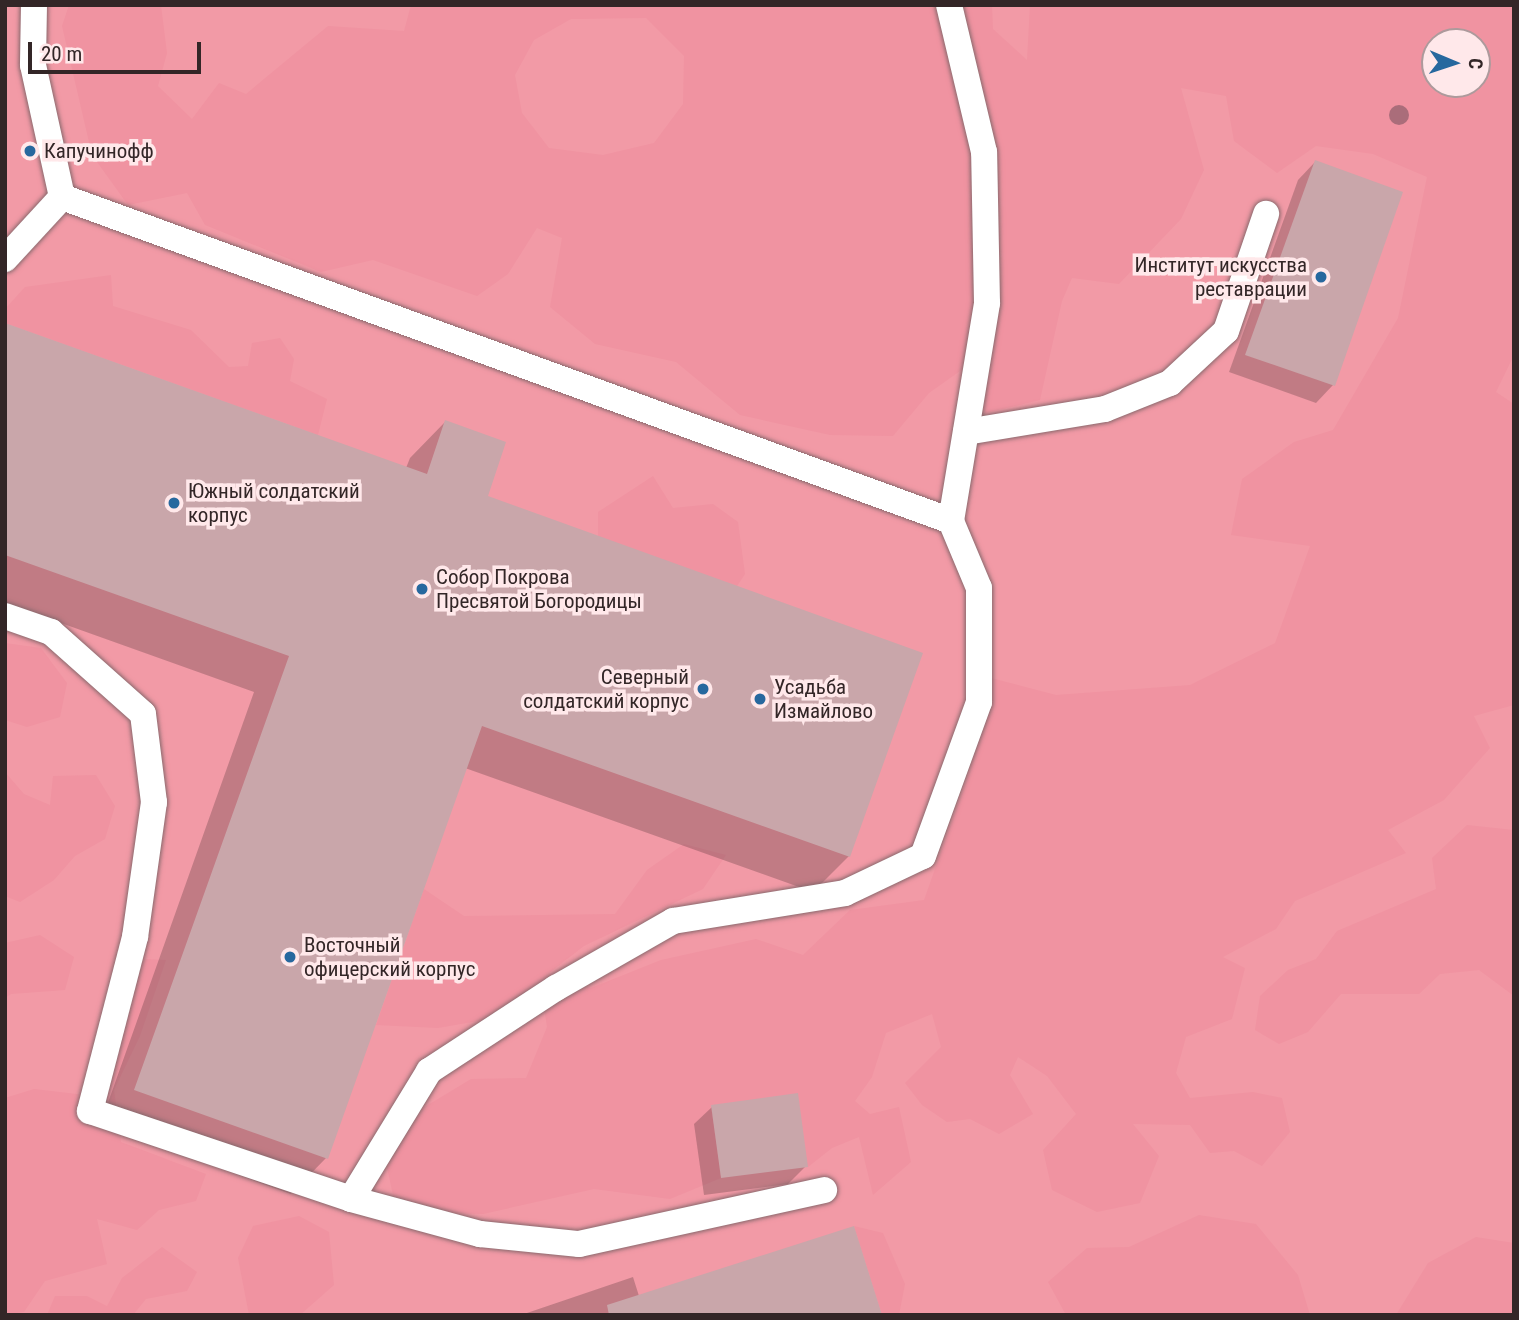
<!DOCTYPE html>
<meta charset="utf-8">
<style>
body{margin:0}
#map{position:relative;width:1519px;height:1320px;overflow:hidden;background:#fbd7db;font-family:"Roboto Condensed",sans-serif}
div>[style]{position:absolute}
.green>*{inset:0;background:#f29aa6}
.forest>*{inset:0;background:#f093a1}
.shadow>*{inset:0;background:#0003}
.building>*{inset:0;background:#c9a6aa}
.roads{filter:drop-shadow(0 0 2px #89696d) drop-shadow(0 0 2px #89696d)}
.lane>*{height:26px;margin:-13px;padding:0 13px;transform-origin:13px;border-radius:13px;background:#fff}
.trees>*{width:20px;height:20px;margin:-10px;border-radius:50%;background:#aa6d7a}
.dots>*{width:19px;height:19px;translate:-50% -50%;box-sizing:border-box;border:4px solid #ffe8ea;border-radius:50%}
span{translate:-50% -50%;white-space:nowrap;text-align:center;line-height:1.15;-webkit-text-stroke:7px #ffe8ea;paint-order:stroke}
.poi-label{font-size:21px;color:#332627}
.left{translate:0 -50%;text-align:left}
.right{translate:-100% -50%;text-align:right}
.frame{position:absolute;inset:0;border:7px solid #332627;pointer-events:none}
.north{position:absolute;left:1421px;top:28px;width:70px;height:70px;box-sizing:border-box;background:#ffe8ea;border:2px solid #ad9a9c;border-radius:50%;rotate:92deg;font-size:19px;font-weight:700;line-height:28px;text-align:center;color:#332627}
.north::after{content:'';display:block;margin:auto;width:24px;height:32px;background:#27689e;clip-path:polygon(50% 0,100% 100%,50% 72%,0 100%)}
.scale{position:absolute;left:28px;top:42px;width:173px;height:32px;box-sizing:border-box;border:4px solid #332627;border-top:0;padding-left:9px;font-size:21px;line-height:24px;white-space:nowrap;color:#332627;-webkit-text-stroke:5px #ffe8ea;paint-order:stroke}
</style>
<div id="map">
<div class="green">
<i style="clip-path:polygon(evenodd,5px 5px,1514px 5px,1514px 1315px,5px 1315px,5px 5px,1435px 42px,1477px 42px,1477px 84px,1435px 84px,1435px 42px)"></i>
</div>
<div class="forest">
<i style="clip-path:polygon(evenodd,69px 5px,161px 5px,167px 53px,158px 86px,192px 119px,219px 83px,246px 94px,328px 26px,404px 31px,411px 5px,992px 5px,993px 29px,1027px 60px,1030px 5px,1514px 5px,1514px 355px,1496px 392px,1514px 404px,1514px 705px,1474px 716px,1490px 748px,1444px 800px,1388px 830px,1406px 853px,1295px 901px,1276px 929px,1223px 957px,1245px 968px,1232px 1019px,1186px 1037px,1176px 1073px,1190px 1098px,1253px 1092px,1282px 1098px,1290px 1132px,1262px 1166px,1234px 1151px,1210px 1153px,1190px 1125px,1133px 1124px,1159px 1156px,1140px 1203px,1097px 1212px,1052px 1190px,1043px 1150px,1076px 1114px,1047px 1076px,1018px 1057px,1010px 1075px,1033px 1114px,999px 1134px,970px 1119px,947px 1122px,922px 1105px,905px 1083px,941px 1047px,932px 1014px,886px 1033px,872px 1077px,855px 1101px,870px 1114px,899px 1107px,911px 1162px,873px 1195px,859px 1137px,832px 1148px,808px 1167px,711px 1105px,721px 1178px,670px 1199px,594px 1189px,483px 1214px,433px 1213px,393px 1195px,386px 1163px,423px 1108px,471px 1079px,526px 1078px,547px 1027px,542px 995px,484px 1020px,438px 1028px,376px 1025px,424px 889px,464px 916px,615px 914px,647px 870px,684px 844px,726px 855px,703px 889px,584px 946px,549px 973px,591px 988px,661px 960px,756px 939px,803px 955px,850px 910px,924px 900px,971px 768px,976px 674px,1056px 695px,1190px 685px,1275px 643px,1310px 546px,1231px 535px,1242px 479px,1294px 442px,1333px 430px,1398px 318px,1427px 177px,1373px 154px,1316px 146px,1277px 173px,1234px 141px,1226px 96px,1181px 88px,1204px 170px,1181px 219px,1119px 284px,1072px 278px,1062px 301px,1040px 400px,985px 413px,970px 364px,929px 393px,893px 436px,830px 435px,740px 415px,676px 362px,595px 344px,550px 307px,562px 238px,537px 228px,508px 274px,477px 296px,373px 260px,321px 272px,205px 225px,187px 193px,128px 205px,92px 155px,62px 26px,69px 5px,646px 18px,684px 56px,683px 104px,654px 143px,603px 155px,549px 148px,522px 113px,515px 75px,534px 40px,571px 19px,646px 18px,69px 5px,1435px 42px,1477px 42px,1477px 84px,1435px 84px,1435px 42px)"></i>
<i style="clip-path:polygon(111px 275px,113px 306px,191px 330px,229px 367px,248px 366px,252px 343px,280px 338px,294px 359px,290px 381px,327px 399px,318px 435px,5px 323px,5px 309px,25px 287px)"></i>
<i style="clip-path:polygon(653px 476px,673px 508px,713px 504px,738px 522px,745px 574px,737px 586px,598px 537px,598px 512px)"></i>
<i style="clip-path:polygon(5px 643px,41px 648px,67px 683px,60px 717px,27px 727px,5px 720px)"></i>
<i style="clip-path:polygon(5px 772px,24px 794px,50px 805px,53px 776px,96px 775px,115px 806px,105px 839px,75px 856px,54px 880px,20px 902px,5px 896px)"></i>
<i style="clip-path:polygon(1467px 825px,1514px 830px,1514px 996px,1479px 970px,1440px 974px,1419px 994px,1341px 994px,1308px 1032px,1279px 1044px,1255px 1030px,1260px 996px,1288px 970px,1316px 959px,1337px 931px,1436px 889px,1432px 858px)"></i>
<i style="clip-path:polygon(40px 935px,74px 957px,65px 990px,11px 994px,5px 998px,5px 943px)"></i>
<i style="clip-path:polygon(144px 959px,166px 960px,140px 1036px,114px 1090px,121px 1142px,206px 1174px,196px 1201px,159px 1210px,137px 1230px,97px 1219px,107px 1264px,45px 1281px,24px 1312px,5px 1315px,5px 1098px,34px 1089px,85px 1095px,103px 1012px)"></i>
<i style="clip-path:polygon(1199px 1215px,1256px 1224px,1298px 1275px,1310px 1315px,1066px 1315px,1048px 1282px,1087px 1248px,1129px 1247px)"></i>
<i style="clip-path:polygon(299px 1216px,329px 1232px,334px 1285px,300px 1315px,249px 1315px,238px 1258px,253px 1226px)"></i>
<i style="clip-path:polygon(854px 1226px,883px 1233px,905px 1284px,899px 1315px,882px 1315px)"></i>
<i style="clip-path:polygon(1476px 1237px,1514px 1243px,1514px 1315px,1396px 1315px,1428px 1263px)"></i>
<i style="clip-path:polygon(162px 1247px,197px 1272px,187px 1291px,146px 1299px,133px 1315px,47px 1315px,55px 1296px,87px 1296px,107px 1306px,122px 1278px)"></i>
</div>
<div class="shadow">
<i style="clip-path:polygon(1315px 162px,1333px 385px,1316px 403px,1229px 372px,1298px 180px)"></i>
<i style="clip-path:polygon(5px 325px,406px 468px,410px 458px,445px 422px,485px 497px,849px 856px,813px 892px,465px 768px,326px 1158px,291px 1194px,100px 1125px,254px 692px,5px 603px)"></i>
<i style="clip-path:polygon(712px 1107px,806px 1166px,788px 1184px,704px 1195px,694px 1124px)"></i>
<i style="clip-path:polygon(633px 1277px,639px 1296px,880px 1315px,521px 1315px)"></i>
</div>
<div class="building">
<i style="clip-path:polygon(1315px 160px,1403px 192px,1335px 386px,1245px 355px)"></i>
<i style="clip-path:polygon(5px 323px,427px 474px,445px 420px,506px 442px,488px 496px,923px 653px,850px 857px,482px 726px,328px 1159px,134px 1090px,289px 656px,5px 555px)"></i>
<i style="clip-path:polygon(798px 1093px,808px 1167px,721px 1178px,711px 1105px)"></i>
<i style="clip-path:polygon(854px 1226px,882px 1315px,609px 1315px,607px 1305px)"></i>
</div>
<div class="roads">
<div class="lane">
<i style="left:34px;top:5px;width:60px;rotate:91deg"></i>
<i style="left:33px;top:65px;width:135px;rotate:77.6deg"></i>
<i style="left:62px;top:197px;width:946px;rotate:20.02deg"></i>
<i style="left:5px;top:259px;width:84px;rotate:-47.4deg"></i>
<i style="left:966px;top:432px;width:141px;rotate:-9.4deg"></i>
<i style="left:1105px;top:409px;width:70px;rotate:-21.8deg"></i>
<i style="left:1170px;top:383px;width:76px;rotate:-42.9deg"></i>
<i style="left:1226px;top:331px;width:124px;rotate:-71.1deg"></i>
<i style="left:5px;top:616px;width:49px;rotate:19.2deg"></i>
<i style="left:51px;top:632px;width:123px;rotate:41.7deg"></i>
<i style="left:143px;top:714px;width:89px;rotate:82.9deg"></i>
<i style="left:154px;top:802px;width:136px;rotate:98deg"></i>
<i style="left:135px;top:937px;width:180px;rotate:104.5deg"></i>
<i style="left:90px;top:1111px;width:275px;rotate:18.6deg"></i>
<i style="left:351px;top:1199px;width:150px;rotate:-58.6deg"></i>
<i style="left:429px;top:1071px;width:152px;rotate:-33.2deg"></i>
<i style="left:556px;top:988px;width:135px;rotate:-29.8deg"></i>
<i style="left:673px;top:921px;width:174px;rotate:-9.2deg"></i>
<i style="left:845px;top:893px;width:86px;rotate:-25.4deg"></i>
<i style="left:923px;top:856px;width:164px;rotate:-70deg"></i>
<i style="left:979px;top:702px;width:114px;rotate:-90deg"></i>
<i style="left:979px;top:588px;width:73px;rotate:-112.7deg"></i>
<i style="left:951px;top:521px;width:221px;rotate:-80.6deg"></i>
<i style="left:987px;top:303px;width:151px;rotate:-91.1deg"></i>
<i style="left:984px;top:152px;width:151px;rotate:-103.4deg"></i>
<i style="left:351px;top:1199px;width:134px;rotate:15.2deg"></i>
<i style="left:480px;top:1234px;width:100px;rotate:5.8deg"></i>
<i style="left:579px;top:1244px;width:251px;rotate:-12.4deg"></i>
</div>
</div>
<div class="trees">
<i style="left:1399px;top:115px"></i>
</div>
<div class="dots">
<i style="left:30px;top:151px;background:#27689e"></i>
<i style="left:1321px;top:277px;background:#27689e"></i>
<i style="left:174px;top:503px;background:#27689e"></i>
<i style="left:422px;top:589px;background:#27689e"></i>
<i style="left:703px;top:689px;background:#27689e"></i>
<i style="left:760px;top:699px;background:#27689e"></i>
<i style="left:290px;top:957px;background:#27689e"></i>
</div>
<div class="poi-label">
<span class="left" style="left:44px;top:151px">Капучинофф</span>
<span class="right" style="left:1307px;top:277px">Институт искусства<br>реставрации</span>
<span class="left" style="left:188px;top:503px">Южный солдатский<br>корпус</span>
<span class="left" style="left:436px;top:589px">Собор Покрова<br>Пресвятой Богородицы</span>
<span class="right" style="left:689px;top:689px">Северный<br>солдатский корпус</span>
<span class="left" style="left:774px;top:699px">Усадьба<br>Измайлово</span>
<span class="left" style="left:304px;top:957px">Восточный<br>офицерский корпус</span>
</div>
<div class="frame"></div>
<div class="north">С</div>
<div class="scale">20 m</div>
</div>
